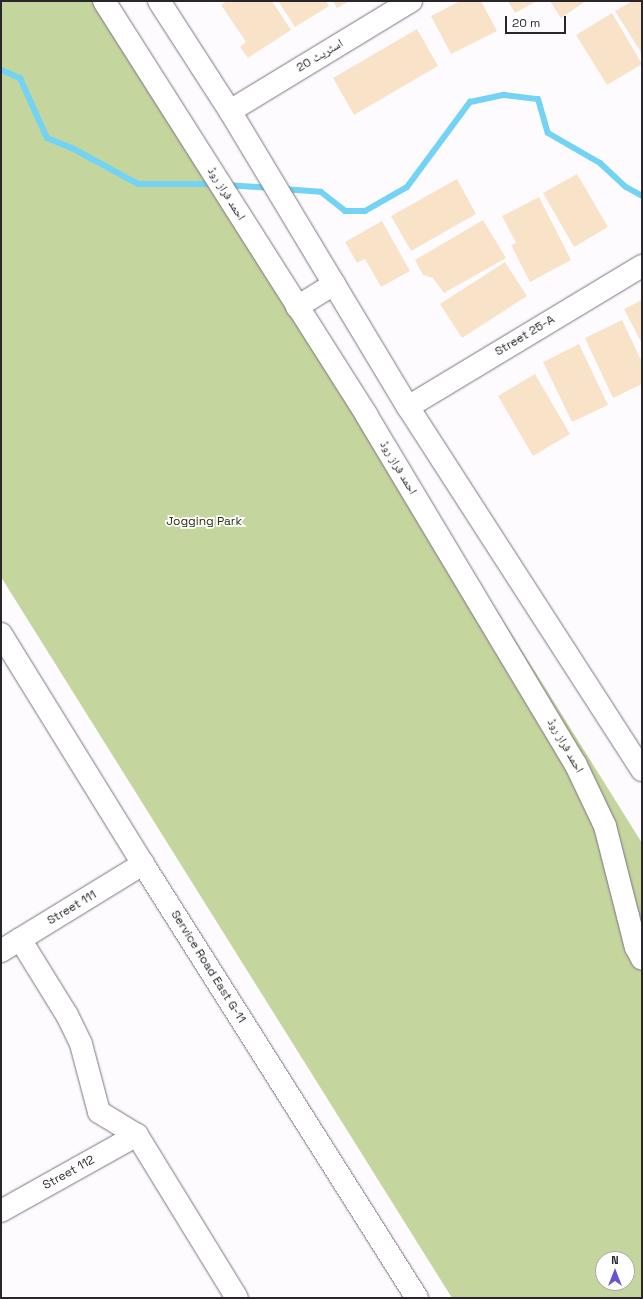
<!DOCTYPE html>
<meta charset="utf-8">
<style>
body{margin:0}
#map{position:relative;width:643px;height:1299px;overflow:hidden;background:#fdfbfe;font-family:"Space Grotesk","Noto Naskh Arabic",sans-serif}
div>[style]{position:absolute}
.green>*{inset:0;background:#c5d59e}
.stream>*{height:6px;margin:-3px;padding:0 3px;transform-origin:3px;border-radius:3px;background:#72d3f4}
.building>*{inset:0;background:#f8e3c9}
.roads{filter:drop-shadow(0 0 1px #7c7380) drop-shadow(0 0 1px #7c7380)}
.street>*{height:22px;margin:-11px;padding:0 11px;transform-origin:11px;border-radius:11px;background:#fff}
.secondary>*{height:22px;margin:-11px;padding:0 11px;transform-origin:11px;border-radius:11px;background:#fff}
.primary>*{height:22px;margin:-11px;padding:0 11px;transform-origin:11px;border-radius:11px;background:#fff}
span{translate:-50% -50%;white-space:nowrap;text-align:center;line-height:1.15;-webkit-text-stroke:3.5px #fff;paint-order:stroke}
.street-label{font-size:12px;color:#29262b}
.park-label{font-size:12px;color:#262e0d}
.frame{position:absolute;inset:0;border:2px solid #29262b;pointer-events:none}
.north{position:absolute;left:595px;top:1251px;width:40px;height:40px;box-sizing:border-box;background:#fff;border:1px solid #a9a8aa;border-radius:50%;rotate:0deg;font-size:11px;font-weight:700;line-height:16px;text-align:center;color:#29262b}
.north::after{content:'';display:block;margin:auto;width:14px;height:18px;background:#6855ce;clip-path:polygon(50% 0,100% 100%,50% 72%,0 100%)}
.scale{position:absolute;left:505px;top:16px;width:61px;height:18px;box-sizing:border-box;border:2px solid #29262b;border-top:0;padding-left:5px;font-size:12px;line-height:14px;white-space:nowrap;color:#29262b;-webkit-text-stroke:3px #fff;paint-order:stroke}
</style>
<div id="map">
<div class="green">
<i style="clip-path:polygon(evenodd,1px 1px,116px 1px,642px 843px,642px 1298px,452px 1298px,1px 577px,1px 1px,603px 1259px,627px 1259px,627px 1283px,603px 1283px,603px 1259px)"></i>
</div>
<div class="stream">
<i style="left:1px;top:70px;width:21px;rotate:23deg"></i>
<i style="left:20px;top:78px;width:66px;rotate:65.8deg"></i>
<i style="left:47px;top:138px;width:27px;rotate:22deg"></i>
<i style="left:72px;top:148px;width:75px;rotate:28.6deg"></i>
<i style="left:138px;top:184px;width:77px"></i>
<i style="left:226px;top:185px;width:45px;rotate:3.8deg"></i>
<i style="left:282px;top:189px;width:39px;rotate:4deg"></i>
<i style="left:321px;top:192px;width:31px;rotate:38deg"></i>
<i style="left:345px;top:211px;width:20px"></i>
<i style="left:365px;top:211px;width:48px;rotate:-29.7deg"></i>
<i style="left:407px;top:187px;width:106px;rotate:-53.5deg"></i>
<i style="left:470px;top:102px;width:35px;rotate:-12deg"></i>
<i style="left:504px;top:95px;width:34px;rotate:7deg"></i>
<i style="left:538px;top:99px;width:35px;rotate:74deg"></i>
<i style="left:548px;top:133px;width:60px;rotate:30deg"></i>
<i style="left:600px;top:163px;width:35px;rotate:43deg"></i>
<i style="left:626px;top:187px;width:18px;rotate:29deg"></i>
</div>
<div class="building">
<i style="clip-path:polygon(227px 1px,272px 1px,291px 30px,248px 58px,240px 47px,246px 42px,221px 5px)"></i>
<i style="clip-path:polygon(278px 1px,326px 1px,329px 6px,295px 27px)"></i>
<i style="clip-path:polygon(333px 1px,350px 1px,337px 8px)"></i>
<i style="clip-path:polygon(460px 1px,481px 1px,497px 31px,451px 54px,431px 16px)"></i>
<i style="clip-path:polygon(508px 1px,537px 1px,515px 13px)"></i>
<i style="clip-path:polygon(550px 1px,586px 1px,561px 18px)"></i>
<i style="clip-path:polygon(632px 1px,642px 1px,642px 54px,615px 11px)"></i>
<i style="clip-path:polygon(612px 13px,642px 64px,607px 85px,576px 35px)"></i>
<i style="clip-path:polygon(417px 29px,438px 66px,354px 115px,333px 78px)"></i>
<i style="clip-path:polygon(577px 174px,608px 227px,574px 247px,543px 193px)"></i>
<i style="clip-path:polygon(457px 179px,476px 214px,411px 251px,391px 216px)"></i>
<i style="clip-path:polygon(539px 197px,571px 260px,530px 282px,511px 245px,516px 243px,502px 216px)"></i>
<i style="clip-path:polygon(483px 220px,506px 258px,444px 293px,433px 278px,423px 275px,415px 260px)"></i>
<i style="clip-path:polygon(382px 221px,410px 271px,381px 287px,365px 259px,357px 263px,345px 242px)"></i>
<i style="clip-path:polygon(505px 262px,527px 296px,462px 338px,440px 304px)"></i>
<i style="clip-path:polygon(642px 300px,642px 344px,624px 309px)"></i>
<i style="clip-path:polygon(622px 320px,642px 362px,642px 384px,613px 398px,585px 338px)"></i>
<i style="clip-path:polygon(579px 344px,608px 405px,572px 422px,543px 362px)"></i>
<i style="clip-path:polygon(535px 374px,570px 434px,533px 456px,498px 396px)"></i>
</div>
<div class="roads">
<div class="street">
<i style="left:230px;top:111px;width:212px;rotate:-31.3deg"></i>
<i style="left:408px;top:407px;width:273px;rotate:-31.1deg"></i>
<i style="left:20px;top:939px;width:89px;rotate:58.3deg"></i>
<i style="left:67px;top:1015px;width:32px;rotate:64deg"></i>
<i style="left:81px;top:1044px;width:70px;rotate:75.2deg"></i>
<i style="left:99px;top:1112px;width:44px;rotate:31.2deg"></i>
<i style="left:137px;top:1135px;width:191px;rotate:58.5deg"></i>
<i style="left:1px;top:951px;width:167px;rotate:-31.5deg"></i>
<i style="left:1px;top:1211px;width:156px;rotate:-29.2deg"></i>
</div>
<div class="secondary">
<i style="left:1px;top:634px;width:270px;rotate:58.3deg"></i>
<i style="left:143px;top:864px;width:513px;rotate:57.73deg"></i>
</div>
<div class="primary">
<i style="left:104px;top:1px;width:491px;rotate:57.6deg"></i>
<i style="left:367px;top:416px;width:405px;rotate:59.1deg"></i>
<i style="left:575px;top:763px;width:70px;rotate:64.5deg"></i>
<i style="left:605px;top:826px;width:93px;rotate:75.7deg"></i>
<i style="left:628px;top:916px;width:32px;rotate:76deg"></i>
<i style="left:636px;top:947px;width:13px;rotate:63deg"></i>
<i style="left:159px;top:1px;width:131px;rotate:57.2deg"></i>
<i style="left:230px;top:111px;width:345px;rotate:59deg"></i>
<i style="left:408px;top:407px;width:432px;rotate:57.2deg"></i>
<i style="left:297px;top:307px;width:44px;rotate:-31.9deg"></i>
</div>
</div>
<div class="street-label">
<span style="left:320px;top:56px;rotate:-31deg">اسٹریٹ 20</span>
<span style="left:226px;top:194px;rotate:58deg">احمد فراز روڈ</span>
<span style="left:525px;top:336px;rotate:-31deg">Street 25-A</span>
<span style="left:398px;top:468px;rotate:59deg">احمد فراز روڈ</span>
<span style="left:565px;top:746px;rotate:60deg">احمد فراز روڈ</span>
<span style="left:72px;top:908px;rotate:-31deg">Street 111</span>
<span style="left:208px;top:967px;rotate:58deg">Service Road East G-11</span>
<span style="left:69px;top:1173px;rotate:-29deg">Street 112</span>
</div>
<div class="park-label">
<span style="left:204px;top:522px">Jogging Park</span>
</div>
<div class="frame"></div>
<div class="north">N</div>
<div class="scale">20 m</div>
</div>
